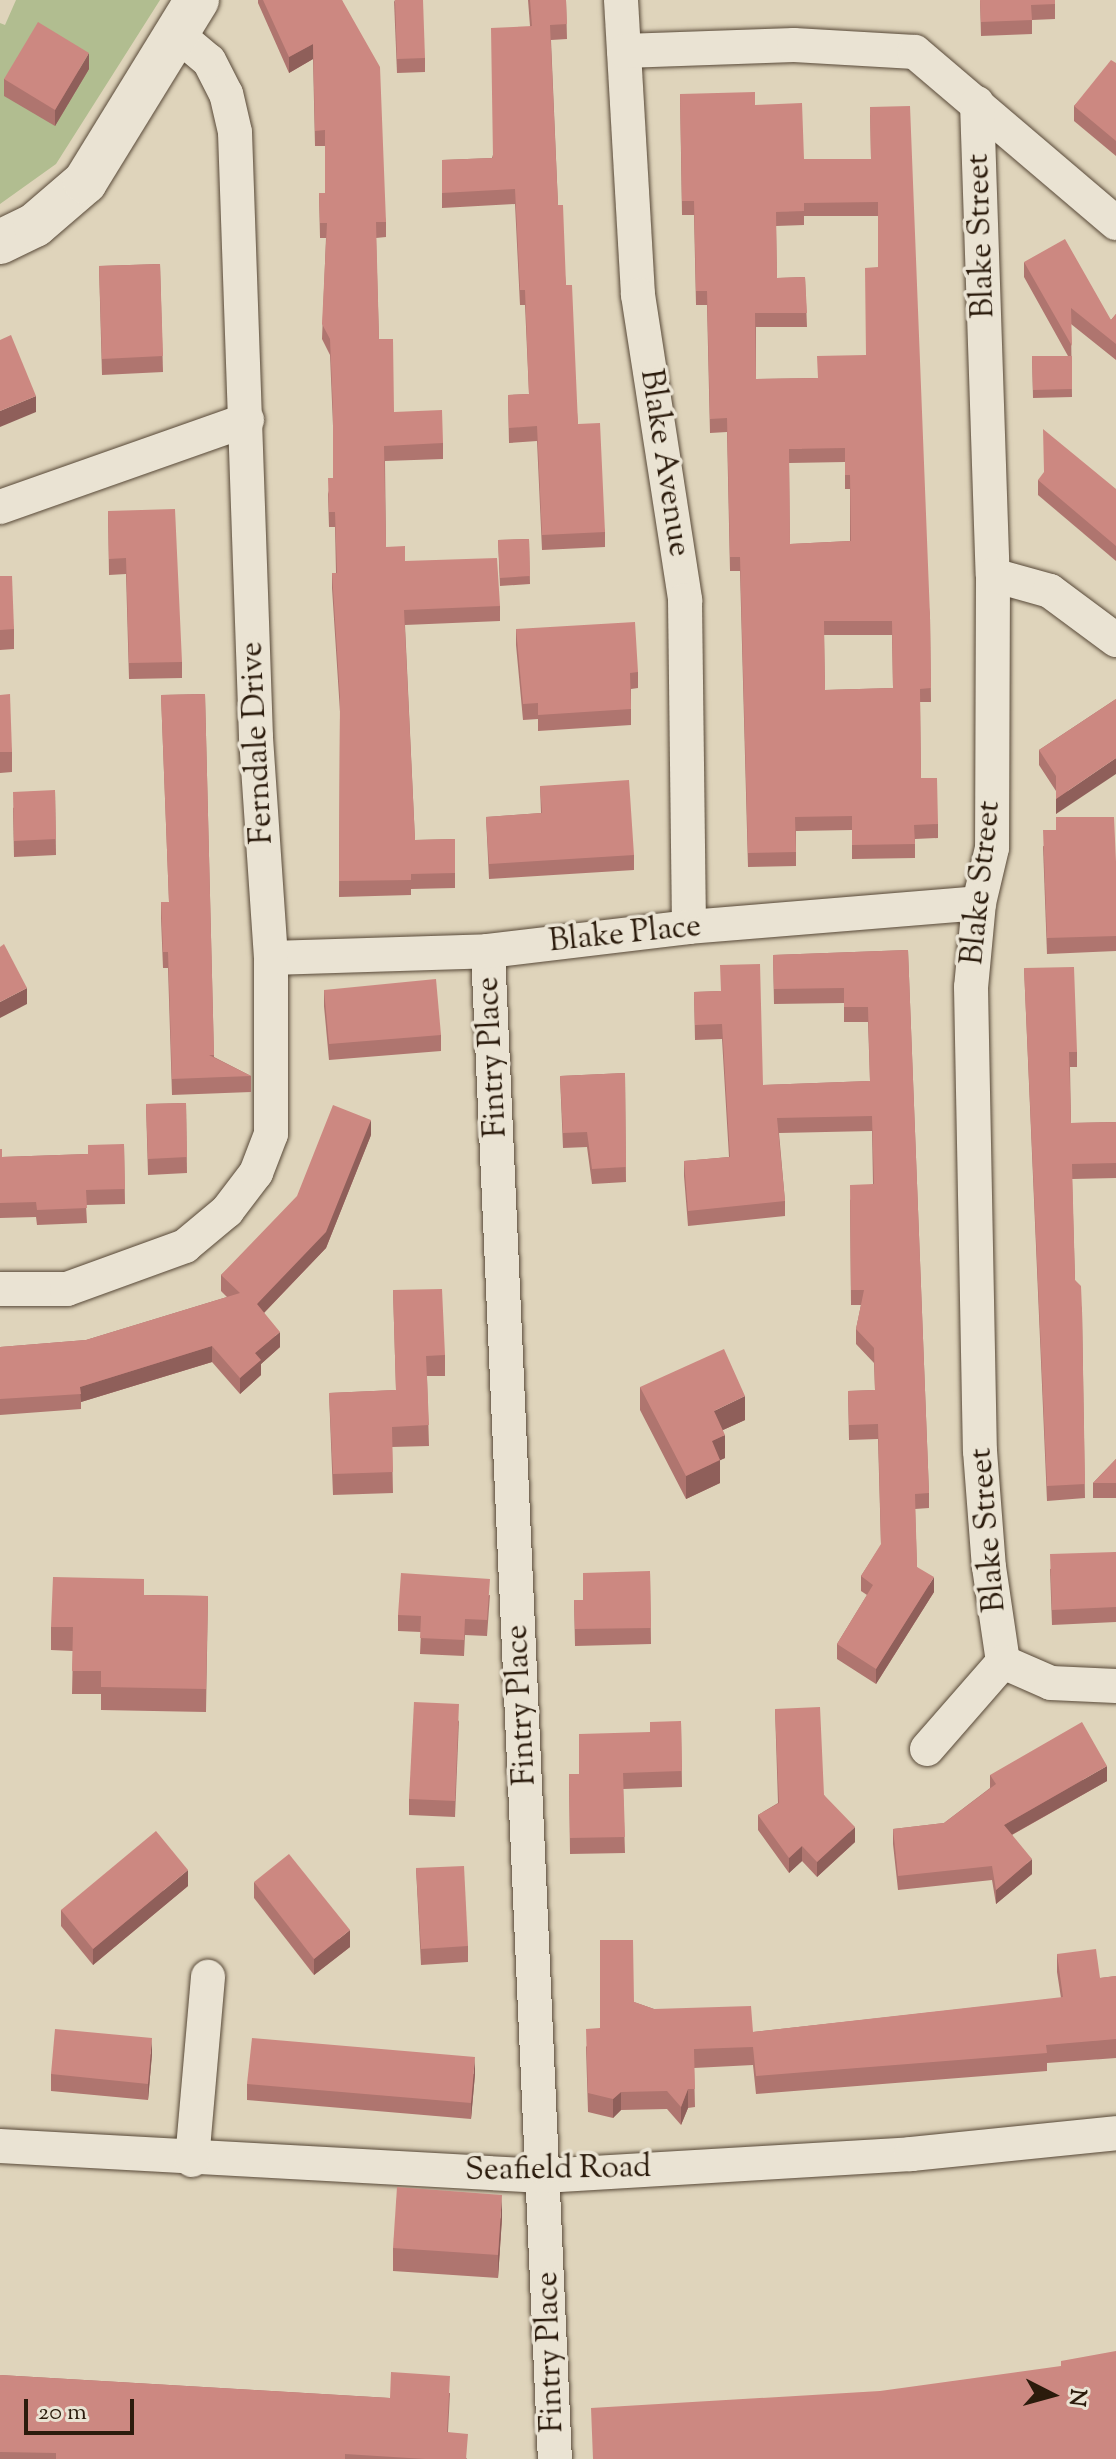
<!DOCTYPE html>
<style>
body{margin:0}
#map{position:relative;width:1116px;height:2459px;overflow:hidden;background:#dfd4bb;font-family:"Sorts Mill Goudy",serif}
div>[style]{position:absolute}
.green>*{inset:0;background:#b1bd90}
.roads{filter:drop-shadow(0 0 2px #584938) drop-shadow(0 0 2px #584938)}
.street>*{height:34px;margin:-17px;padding:0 17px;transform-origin:17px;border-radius:17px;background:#eae3d3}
.secondary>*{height:44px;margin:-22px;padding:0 22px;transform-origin:22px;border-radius:22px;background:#eae3d3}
.wall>*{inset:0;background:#af756f}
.shaded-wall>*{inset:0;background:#8f5f5a}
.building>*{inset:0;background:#cc8881}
span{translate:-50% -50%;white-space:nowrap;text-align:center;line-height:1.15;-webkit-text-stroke:7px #eae3d3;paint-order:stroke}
.street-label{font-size:32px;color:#2b1b0c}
.north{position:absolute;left:1012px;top:2355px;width:80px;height:80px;-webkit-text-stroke:6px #eae3d3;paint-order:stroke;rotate:96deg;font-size:22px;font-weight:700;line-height:32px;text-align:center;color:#2b1b0c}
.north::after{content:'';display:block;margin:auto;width:28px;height:36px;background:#2b1b0c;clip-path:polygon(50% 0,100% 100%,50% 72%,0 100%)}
.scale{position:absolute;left:24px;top:2399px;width:110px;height:36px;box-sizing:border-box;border:4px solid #2b1b0c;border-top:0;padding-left:10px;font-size:24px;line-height:28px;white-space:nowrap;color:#2b1b0c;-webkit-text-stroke:6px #eae3d3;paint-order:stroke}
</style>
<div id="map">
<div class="green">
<i style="clip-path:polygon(16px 0,160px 0,56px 164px,0 204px,0 23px,5px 25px)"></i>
</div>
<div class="roads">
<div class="street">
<i style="left:621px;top:0;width:295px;rotate:86.7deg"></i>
<i style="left:638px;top:295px;width:309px;rotate:81.2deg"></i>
<i style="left:685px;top:600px;width:327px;rotate:89.3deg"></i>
<i style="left:624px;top:51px;width:170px;rotate:-2deg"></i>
<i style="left:794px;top:45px;width:121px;rotate:3.3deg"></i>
<i style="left:915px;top:52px;width:264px;rotate:40.4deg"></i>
<i style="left:977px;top:103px;width:472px;rotate:88.1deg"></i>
<i style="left:993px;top:575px;width:273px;rotate:90.2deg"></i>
<i style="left:992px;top:848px;width:57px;rotate:103.3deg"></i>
<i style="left:979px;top:903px;width:84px;rotate:95.4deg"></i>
<i style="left:971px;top:987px;width:464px;rotate:88.9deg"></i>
<i style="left:980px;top:1451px;width:116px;rotate:85.6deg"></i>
<i style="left:989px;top:1567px;width:96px;rotate:81.6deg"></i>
<i style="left:1003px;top:1662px;width:52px;rotate:23.6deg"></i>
<i style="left:1051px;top:1683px;width:65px;rotate:2.6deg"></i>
<i style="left:0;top:507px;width:262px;rotate:-19.4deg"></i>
<i style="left:993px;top:575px;width:59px;rotate:15.7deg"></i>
<i style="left:1050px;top:591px;width:82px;rotate:36.6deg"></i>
<i style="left:488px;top:951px;width:1509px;rotate:87.46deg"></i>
<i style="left:271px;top:958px;width:217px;rotate:-1.8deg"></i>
<i style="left:488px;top:951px;width:202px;rotate:-6.8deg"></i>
<i style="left:689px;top:927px;width:291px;rotate:-4.7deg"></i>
<i style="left:0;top:1289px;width:67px"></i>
<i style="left:67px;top:1289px;width:126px;rotate:-20deg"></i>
<i style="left:185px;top:1246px;width:55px;rotate:-39.8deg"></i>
<i style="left:227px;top:1211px;width:48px;rotate:-52.7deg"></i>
<i style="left:256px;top:1173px;width:42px;rotate:-69deg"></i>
<i style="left:271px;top:1134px;width:176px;rotate:-90deg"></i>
<i style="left:271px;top:958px;width:222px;rotate:-93.9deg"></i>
<i style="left:256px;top:737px;width:605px;rotate:-91.99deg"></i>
<i style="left:235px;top:132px;width:39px;rotate:-103deg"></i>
<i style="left:226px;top:94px;width:37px;rotate:-117deg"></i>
<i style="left:209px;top:61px;width:40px;rotate:-140deg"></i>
<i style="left:927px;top:1749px;width:116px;rotate:-48.9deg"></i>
<i style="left:0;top:2146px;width:544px;rotate:3.16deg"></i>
<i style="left:543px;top:2176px;width:369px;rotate:-3.4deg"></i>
<i style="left:911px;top:2154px;width:206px;rotate:-5.8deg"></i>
<i style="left:192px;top:2160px;width:184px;rotate:-85deg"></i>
</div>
<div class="secondary">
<i style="left:0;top:242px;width:39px;rotate:-26deg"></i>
<i style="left:35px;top:225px;width:66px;rotate:-40.7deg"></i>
<i style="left:85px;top:182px;width:214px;rotate:-58.4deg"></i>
</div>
</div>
<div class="wall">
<i style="clip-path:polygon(258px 0,342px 0,386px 222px,386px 237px,376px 238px,379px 339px,394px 412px,443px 443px,443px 459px,385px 461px,386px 547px,405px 561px,500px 606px,500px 621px,405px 625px,415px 840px,455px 839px,455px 888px,411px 889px,411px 895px,339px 897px,340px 712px,332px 588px,332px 573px,336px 573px,335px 527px,329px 527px,328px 494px,333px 478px,333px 426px,330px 355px,322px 339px,326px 238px,320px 238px,319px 193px,325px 193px,325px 146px,315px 146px,313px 59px,289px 73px,258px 3px)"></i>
<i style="clip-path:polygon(394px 0,425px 58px,425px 72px,397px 73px)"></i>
<i style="clip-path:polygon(528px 0,566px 0,567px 39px,551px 40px,558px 205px,566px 285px,578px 424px,605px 532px,605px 547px,542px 550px,537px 441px,509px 443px,508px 395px,529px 394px,525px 305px,520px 305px,515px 204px,442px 208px,442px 160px,492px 158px,530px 26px)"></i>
<i style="clip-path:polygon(980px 0,1055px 0,1055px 19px,1032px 20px,1032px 34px,981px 36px)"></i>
<i style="clip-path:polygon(1116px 63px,1116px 156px,1074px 121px,1074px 106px)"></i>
<i style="clip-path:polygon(89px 69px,55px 126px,4px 96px,4px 79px)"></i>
<i style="clip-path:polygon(evenodd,680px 94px,755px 105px,804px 159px,871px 159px,870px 107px,930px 616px,931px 702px,920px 702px,921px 778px,938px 824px,938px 838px,915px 839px,915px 858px,852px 859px,852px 830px,796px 831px,796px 866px,748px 867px,740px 571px,730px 571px,727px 432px,710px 433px,707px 305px,696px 305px,694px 215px,682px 215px,680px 94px,804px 216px,878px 216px,878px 267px,866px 355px,818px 378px,756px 379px,756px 327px,807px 327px,805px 277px,777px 278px,776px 226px,804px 225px,804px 216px,680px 94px,845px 462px,845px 489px,850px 489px,850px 541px,790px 544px,789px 463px,845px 462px,680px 94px,824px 635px,892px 635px,893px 688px,825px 690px,824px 635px)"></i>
<i style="clip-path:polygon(1024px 262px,1111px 320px,1116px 314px,1116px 360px,1071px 324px,1072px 397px,1033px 398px,1032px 356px,1068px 356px,1024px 277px)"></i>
<i style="clip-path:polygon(160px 264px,163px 372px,102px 375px,99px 266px)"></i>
<i style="clip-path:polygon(1038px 480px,1116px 489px,1116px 561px,1038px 495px)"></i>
<i style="clip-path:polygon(108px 511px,182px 662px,182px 678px,129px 679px,126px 574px,109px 575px)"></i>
<i style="clip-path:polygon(529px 539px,530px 584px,500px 586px,498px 540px)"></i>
<i style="clip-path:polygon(0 576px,14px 629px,14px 649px,0 650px)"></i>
<i style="clip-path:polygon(516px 629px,638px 672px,638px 688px,631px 689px,631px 725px,538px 731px,538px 719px,523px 720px,516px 645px)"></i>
<i style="clip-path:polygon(205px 694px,214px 1057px,251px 1076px,251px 1092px,172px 1095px,168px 968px,163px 968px,161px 918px,161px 902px,169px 902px,161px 695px)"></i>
<i style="clip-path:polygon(0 695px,12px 752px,12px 772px,0 773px)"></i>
<i style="clip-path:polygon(1116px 699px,1056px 814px,1056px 791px,1039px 765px,1039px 750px)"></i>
<i style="clip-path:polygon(540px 786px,634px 855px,634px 870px,489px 879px,486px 817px,541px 813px)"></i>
<i style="clip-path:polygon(55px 790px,56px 855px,14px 857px,13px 808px)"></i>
<i style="clip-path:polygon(1043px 846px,1116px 862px,1116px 951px,1047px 954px)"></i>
<i style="clip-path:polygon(908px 950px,929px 1493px,929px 1508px,915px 1509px,917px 1567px,934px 1592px,876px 1684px,837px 1659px,837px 1644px,867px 1595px,861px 1591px,861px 1576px,881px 1545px,878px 1439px,849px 1440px,848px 1391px,875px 1390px,874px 1363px,856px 1344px,856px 1329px,861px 1305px,851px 1305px,850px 1200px,873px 1184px,872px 1131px,779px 1133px,785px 1201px,785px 1216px,688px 1226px,684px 1176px,684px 1161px,729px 1157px,722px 1039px,695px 1040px,694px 992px,721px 991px,763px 1085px,870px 1081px,868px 1022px,844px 1022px,844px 1003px,774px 1004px,773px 955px)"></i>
<i style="clip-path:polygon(1024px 968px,1077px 1052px,1077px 1067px,1070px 1067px,1071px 1123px,1116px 1122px,1116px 1178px,1072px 1179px,1075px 1280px,1082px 1310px,1085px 1498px,1047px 1501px)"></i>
<i style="clip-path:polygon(324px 990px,441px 1035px,441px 1051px,329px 1060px,324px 1006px)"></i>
<i style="clip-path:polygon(625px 1073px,626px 1182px,592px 1184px,587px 1147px,563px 1148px,560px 1076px)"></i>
<i style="clip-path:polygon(186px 1103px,187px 1173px,148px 1175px,146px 1104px)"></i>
<i style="clip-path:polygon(371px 1135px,326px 1248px,264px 1313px,280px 1347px,261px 1364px,261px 1375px,240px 1394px,212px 1362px,81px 1402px,81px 1409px,0 1415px,0 1347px,86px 1340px,227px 1297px,221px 1291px,221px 1275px)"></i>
<i style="clip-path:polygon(124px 1144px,125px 1204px,86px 1205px,87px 1223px,37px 1225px,36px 1217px,0 1218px,0 1149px,2px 1157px,88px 1154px)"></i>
<i style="clip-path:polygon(393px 1290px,445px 1355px,445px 1376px,427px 1376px,429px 1446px,392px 1447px,393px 1493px,333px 1495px,329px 1393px,396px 1390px)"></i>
<i style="clip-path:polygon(640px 1387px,745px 1420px,723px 1430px,725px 1458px,720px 1460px,720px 1483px,686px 1499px,640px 1410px)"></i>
<i style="clip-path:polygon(1116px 1459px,1116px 1498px,1093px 1498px,1093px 1483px)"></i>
<i style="clip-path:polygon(1116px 1552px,1116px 1622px,1052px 1625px,1050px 1569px)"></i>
<i style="clip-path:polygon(650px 1571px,651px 1644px,575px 1646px,574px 1600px,583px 1600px)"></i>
<i style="clip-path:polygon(144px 1595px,208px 1596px,206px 1712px,101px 1710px,101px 1694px,72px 1694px,73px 1651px,51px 1650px,51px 1627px)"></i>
<i style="clip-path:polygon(490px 1595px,487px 1636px,465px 1635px,464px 1656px,420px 1654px,421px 1632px,398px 1631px,398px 1615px)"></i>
<i style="clip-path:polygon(775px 1709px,824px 1795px,855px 1842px,817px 1877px,802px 1861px,789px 1873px,758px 1830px,758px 1815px,778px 1803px)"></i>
<i style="clip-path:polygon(459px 1720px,455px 1817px,409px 1815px,409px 1799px)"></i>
<i style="clip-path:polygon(681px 1721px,682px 1787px,623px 1789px,625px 1853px,570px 1854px,569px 1774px,579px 1774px,650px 1732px)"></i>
<i style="clip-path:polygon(990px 1775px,1107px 1781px,1012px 1835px,1032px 1874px,996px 1904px,992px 1880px,898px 1890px,893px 1844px,893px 1829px,944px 1823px,990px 1788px)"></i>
<i style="clip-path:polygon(416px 1868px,468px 1946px,468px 1962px,421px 1965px)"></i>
<i style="clip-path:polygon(254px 1882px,350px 1947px,314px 1975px,254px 1898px)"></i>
<i style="clip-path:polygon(188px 1886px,93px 1965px,61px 1926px,61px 1910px)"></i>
<i style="clip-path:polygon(1057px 1954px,1100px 1978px,1116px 1976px,1116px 2058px,1047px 2063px,1047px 2071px,756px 2094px,753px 2065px,694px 2068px,695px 2107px,688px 2108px,681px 2125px,667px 2109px,621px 2110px,613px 2118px,588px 2112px,586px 2047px,600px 2028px,634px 2002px,654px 2009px,753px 2032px,1061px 1998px,1057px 1972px)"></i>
<i style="clip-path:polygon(152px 2054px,148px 2100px,51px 2091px,51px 2074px)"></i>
<i style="clip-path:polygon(475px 2074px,471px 2119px,247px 2100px,247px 2084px)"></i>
<i style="clip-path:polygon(502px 2218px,498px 2278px,393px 2271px,393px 2248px)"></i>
<i style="clip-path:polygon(0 2375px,390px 2398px,450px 2393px,448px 2432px,467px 2459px,0 2459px)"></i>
</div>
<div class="shaded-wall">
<i style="clip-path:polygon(313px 44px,313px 59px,289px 73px,289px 57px)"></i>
<i style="clip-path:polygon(89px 53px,89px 69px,55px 126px,55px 110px)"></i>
<i style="clip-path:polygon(36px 396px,36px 412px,0 427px,0 411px)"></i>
<i style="clip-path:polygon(1116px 758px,1116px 774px,1056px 814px,1056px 799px)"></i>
<i style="clip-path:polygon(27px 988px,27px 1004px,0 1018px,0 1002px)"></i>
<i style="clip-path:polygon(371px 1120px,371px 1135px,326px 1248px,257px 1320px,257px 1304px)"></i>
<i style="clip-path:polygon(280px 1332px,280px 1347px,261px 1364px,261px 1375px,240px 1394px,240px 1378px,255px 1353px)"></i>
<i style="clip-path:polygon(212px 1346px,212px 1362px,81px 1402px,80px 1387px)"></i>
<i style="clip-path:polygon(745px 1396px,745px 1420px,714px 1434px,714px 1411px)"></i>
<i style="clip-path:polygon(725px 1435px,725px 1458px,712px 1464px,712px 1441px)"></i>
<i style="clip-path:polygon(720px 1460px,720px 1483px,686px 1499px,686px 1476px)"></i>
<i style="clip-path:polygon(934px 1577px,934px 1592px,876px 1684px,876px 1669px)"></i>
<i style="clip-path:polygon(1107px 1766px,1107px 1781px,1004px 1839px,1004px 1825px)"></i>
<i style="clip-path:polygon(855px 1827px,855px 1842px,817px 1877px,817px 1862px)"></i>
<i style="clip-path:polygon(802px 1846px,802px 1861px,789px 1873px,789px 1858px)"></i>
<i style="clip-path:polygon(1032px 1859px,1032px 1874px,996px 1904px,996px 1890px)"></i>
<i style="clip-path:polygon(188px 1870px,188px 1886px,93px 1965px,93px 1949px)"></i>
<i style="clip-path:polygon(350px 1930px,350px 1947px,314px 1975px,314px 1959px)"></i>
<i style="clip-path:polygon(152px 2038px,152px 2054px,148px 2100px,148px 2084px)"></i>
<i style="clip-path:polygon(475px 2057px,475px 2074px,471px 2119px,471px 2103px)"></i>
<i style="clip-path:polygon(688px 2089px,688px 2108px,681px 2125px,681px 2107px)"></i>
<i style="clip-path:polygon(621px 2092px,621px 2110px,613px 2118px,613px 2099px)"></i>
<i style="clip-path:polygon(502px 2195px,502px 2218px,498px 2278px,498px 2255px)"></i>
</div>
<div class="building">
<i style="clip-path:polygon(263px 0,342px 0,380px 67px,386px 222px,376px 222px,379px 339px,393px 339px,394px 412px,442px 410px,443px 443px,384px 446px,386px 547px,405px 546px,405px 561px,497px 558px,500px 606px,404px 610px,415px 840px,455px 839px,455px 873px,411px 874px,411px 880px,339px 881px,340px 698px,332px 573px,337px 573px,335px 512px,329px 512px,328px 478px,333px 478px,333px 411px,330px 339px,322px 324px,327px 223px,320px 223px,319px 193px,325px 193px,325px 130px,315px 131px,313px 44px,289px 57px)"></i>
<i style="clip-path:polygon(395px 0,423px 0,425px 58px,397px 59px)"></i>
<i style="clip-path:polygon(530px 0,566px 0,567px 24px,550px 25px,558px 205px,563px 205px,566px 285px,572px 285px,578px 424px,600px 423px,605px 532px,542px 535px,537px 426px,509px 428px,508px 395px,529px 394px,525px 290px,520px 290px,515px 189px,442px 193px,442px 160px,493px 158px,491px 28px,532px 26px)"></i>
<i style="clip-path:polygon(980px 0,1055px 0,1055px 4px,1031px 5px,1032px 20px,981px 22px)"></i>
<i style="clip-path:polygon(38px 22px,89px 53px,55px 110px,4px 79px)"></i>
<i style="clip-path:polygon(1111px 60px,1116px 63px,1116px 141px,1074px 106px)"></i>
<i style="clip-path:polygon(evenodd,755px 92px,755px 105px,802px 103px,804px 159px,871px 159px,870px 107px,910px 106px,930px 616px,931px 688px,920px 689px,921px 778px,937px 778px,938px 824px,914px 825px,915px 844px,852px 845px,852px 816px,795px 817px,796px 852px,748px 853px,740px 557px,730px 557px,727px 418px,710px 419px,707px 291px,696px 291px,694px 201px,682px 201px,680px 94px,755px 92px,878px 202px,878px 267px,865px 268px,866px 355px,817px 356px,818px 378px,756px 379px,755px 313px,807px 313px,805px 277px,777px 278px,776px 212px,804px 211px,804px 203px,878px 202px,755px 92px,845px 448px,845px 475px,850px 475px,851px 541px,790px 544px,789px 449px,845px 448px,755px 92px,824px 621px,892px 621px,893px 688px,825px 690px,824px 621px)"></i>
<i style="clip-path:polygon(1065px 239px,1111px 320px,1116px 314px,1116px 344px,1071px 308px,1072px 346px,1024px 262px)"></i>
<i style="clip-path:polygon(160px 264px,163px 356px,102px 359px,99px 266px)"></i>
<i style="clip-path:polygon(11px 335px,36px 396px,0 411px,0 340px)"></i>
<i style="clip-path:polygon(1032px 356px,1072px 356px,1072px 389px,1033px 390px)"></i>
<i style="clip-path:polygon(1043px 429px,1116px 489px,1116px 546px,1038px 480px,1044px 472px)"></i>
<i style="clip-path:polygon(175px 509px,182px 662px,129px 663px,126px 558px,109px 559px,108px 511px)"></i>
<i style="clip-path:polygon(529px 539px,530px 576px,500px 578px,498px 540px)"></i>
<i style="clip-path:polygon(0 576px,12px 576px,14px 629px,0 630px)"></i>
<i style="clip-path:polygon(635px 622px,638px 672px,630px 673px,631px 709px,538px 715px,538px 703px,523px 704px,516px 629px)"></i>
<i style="clip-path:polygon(10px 694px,12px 752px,0 752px,0 695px)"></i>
<i style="clip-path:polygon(205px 694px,214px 1055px,209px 1055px,251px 1076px,172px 1079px,168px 952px,163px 952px,161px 902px,169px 902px,161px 695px)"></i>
<i style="clip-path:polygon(1116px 699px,1116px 758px,1056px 799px,1056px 776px,1039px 750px)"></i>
<i style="clip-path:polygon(629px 780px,634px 855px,489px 864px,486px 817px,542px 813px,540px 786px)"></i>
<i style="clip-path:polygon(55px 790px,56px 839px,14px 841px,13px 792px)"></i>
<i style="clip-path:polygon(1056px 817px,1114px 817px,1116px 862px,1116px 936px,1047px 938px,1043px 830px,1056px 830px)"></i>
<i style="clip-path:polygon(4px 944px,27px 988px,0 1002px,0 947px)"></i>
<i style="clip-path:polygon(908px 950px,929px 1493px,915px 1494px,917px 1567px,934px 1577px,876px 1669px,837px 1644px,873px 1585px,861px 1576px,881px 1544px,878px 1424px,849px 1425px,848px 1391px,875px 1390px,874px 1348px,856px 1329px,864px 1290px,851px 1290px,850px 1185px,874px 1184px,872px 1116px,777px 1118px,785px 1201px,688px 1211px,684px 1161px,730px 1157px,722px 1024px,695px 1025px,694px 992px,721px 991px,720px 965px,760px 964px,763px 1085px,870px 1081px,868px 1007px,844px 1007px,844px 988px,774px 989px,773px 955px)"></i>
<i style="clip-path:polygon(1074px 967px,1077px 1052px,1069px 1052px,1071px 1123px,1116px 1122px,1116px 1163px,1072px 1164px,1075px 1280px,1081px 1286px,1082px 1310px,1085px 1484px,1047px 1486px,1024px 968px)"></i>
<i style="clip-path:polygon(436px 979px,441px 1035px,329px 1044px,324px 990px)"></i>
<i style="clip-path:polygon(625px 1073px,626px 1167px,592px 1169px,587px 1132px,563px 1133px,560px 1076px)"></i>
<i style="clip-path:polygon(186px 1103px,187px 1157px,148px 1159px,146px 1104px)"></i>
<i style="clip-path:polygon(333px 1105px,371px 1120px,326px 1232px,257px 1304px,280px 1332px,255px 1353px,261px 1360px,240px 1378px,212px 1346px,80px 1387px,81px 1394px,0 1399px,0 1347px,86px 1340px,240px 1293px,221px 1275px,297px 1196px)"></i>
<i style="clip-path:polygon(124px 1144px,125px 1189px,86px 1190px,87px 1208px,37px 1210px,36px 1202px,0 1203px,0 1149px,2px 1149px,2px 1157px,88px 1154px,88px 1145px)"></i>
<i style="clip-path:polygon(442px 1289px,445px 1355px,426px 1356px,429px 1425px,392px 1427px,393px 1472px,333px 1474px,329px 1393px,396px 1390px,393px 1290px)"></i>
<i style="clip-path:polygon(724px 1349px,745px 1396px,714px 1411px,725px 1435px,712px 1441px,720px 1460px,686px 1476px,640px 1387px)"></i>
<i style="clip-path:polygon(1116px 1459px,1116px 1483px,1093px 1483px)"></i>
<i style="clip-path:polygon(1116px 1552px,1116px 1607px,1052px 1610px,1050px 1554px)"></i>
<i style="clip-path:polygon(650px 1571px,651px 1628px,575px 1629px,574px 1600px,583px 1600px,583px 1573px)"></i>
<i style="clip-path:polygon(401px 1573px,490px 1579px,487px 1620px,465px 1619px,464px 1640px,420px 1638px,421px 1616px,398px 1615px)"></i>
<i style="clip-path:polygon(53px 1577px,144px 1579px,144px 1595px,208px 1596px,206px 1689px,101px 1687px,101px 1671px,72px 1671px,73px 1627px,51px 1627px)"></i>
<i style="clip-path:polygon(414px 1702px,459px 1704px,455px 1801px,409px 1799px)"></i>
<i style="clip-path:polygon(820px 1707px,824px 1795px,855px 1827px,817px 1862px,802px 1846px,789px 1858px,758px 1815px,779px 1803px,775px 1709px)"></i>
<i style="clip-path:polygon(681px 1721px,682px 1771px,623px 1773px,625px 1837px,570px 1838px,569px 1774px,579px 1774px,579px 1734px,650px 1732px,650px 1722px)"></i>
<i style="clip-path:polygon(1082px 1722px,1107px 1766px,1004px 1825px,1032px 1859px,996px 1890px,992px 1866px,898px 1876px,893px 1829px,944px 1823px,996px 1784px,990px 1775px)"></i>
<i style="clip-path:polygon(156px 1831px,188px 1870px,93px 1949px,61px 1910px)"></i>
<i style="clip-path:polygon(289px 1854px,350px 1930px,314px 1959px,254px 1882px)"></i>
<i style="clip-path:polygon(464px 1866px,468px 1946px,421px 1949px,416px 1868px)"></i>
<i style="clip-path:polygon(600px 1940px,633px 1940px,634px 2002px,654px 2009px,751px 2006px,753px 2032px,1063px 1997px,1057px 1954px,1096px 1949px,1100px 1978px,1116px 1976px,1116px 2039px,1046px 2045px,1047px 2053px,756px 2076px,753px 2047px,694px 2049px,695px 2089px,688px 2089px,681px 2107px,667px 2091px,621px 2092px,613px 2099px,588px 2093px,586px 2029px,600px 2028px)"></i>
<i style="clip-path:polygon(55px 2029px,152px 2038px,148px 2084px,51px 2074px)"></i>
<i style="clip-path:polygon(252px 2038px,475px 2057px,471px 2103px,247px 2084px)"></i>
<i style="clip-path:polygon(397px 2187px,502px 2195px,498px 2255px,393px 2248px)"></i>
<i style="clip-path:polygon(1116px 2351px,1116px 2459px,593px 2459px,591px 2408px,880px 2391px,1061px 2366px,1061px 2361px)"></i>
<i style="clip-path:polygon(391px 2372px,450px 2376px,447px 2432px,468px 2434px,466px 2459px,425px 2459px,345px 2454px,345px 2459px,56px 2459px,56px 2453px,0 2452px,0 2375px,390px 2398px)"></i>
</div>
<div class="street-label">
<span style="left:982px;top:236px;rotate:-92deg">Blake Street</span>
<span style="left:664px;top:463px;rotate:81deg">Blake Avenue</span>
<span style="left:258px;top:743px;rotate:-93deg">Ferndale Drive</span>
<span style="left:982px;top:883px;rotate:-84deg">Blake Street</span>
<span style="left:625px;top:935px;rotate:-6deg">Blake Place</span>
<span style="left:493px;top:1057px;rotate:-93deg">Fintry Place</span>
<span style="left:989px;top:1530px;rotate:-95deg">Blake Street</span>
<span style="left:522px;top:1705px;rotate:-93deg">Fintry Place</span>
<span style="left:558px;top:2170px;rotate:-1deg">Seafield Road</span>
<span style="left:551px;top:2352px;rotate:-92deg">Fintry Place</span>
</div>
<div class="north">N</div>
<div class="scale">20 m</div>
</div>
